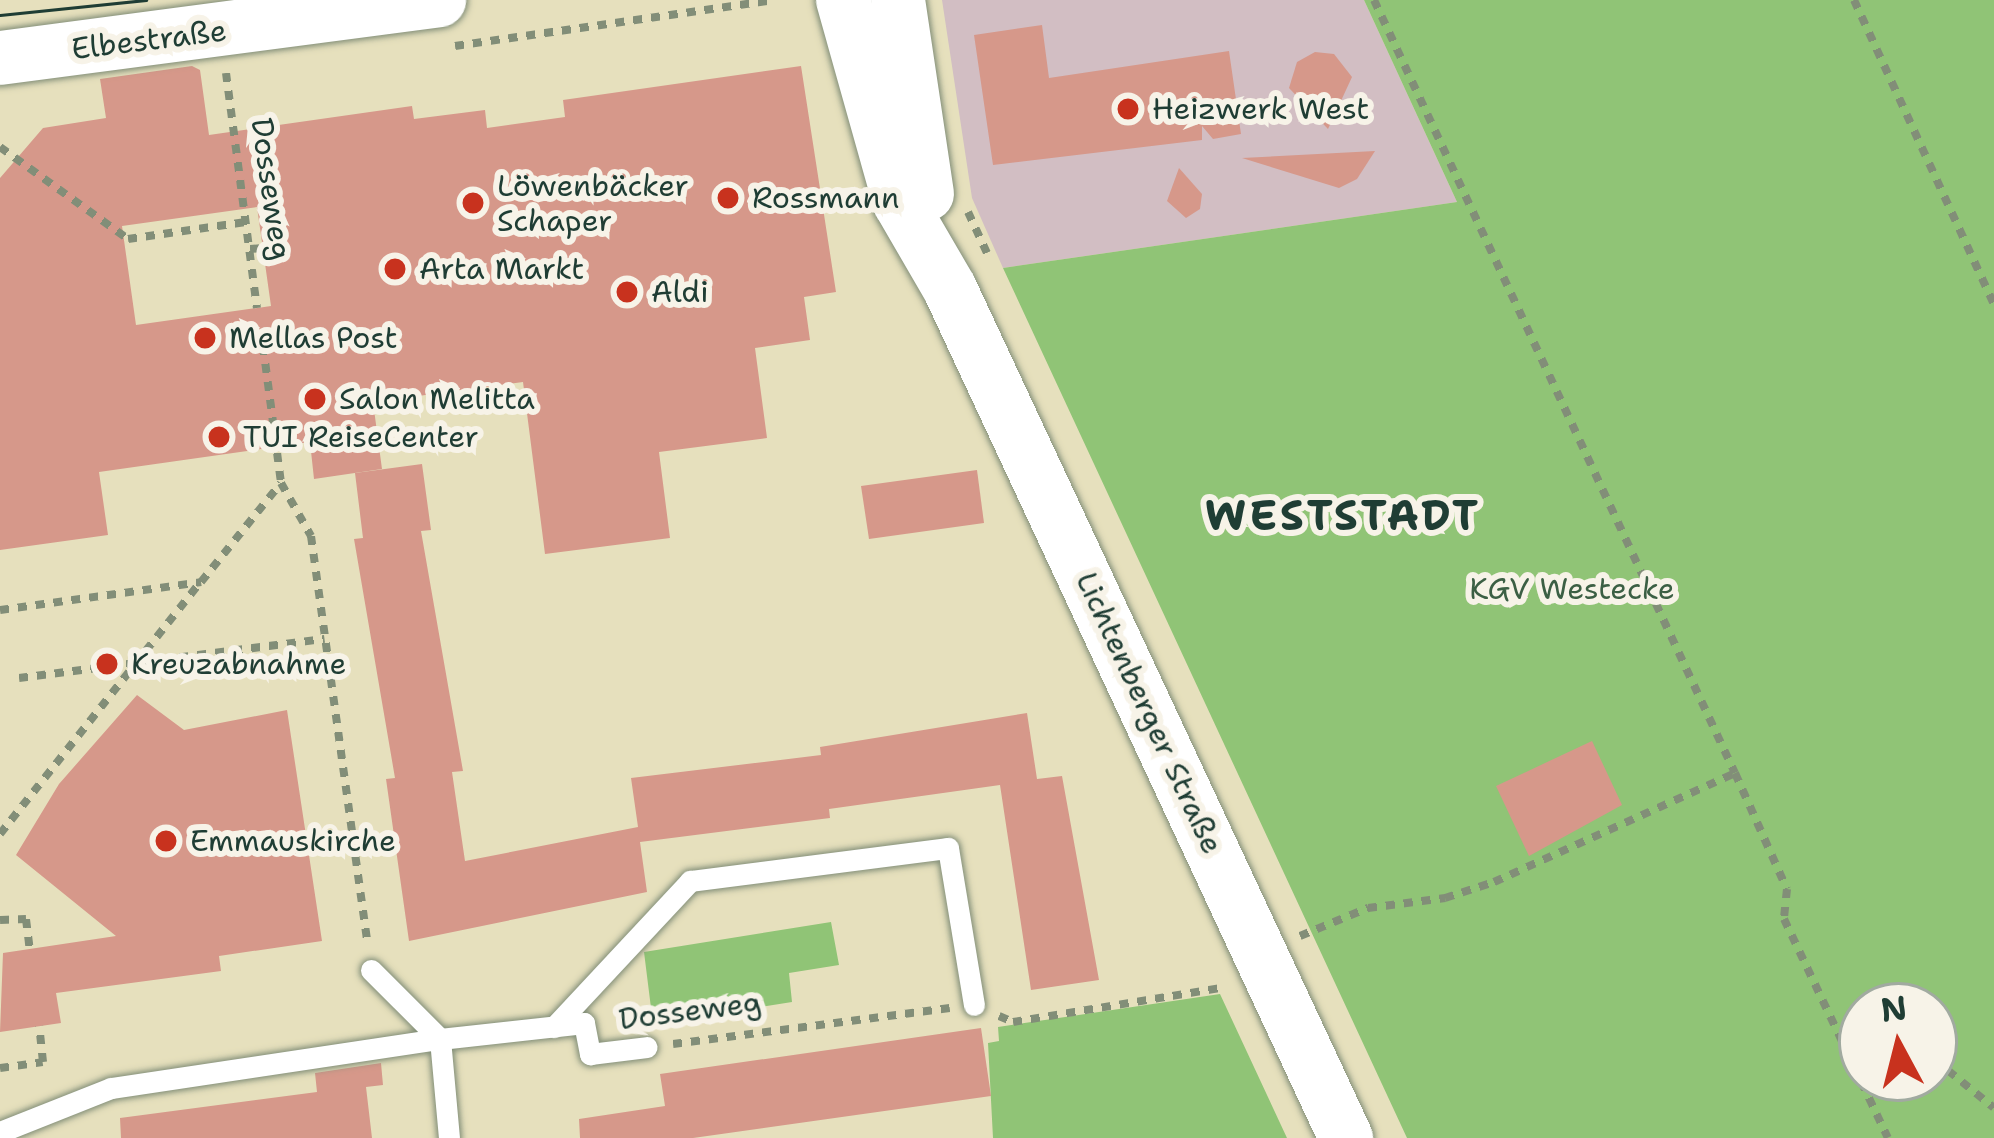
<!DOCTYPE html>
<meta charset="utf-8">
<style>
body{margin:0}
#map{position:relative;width:1994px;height:1138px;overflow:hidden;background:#e6e0bd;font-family:"Shantell Sans",sans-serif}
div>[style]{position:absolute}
.industrial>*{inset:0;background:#d2bec3}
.green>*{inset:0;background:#90c476}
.building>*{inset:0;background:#d6988a}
.path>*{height:8px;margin-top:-4px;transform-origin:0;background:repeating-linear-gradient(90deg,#828e78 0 9px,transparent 0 18px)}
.roads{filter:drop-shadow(0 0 3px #828e78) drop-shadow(0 0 3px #828e78)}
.service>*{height:21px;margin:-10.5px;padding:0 10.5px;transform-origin:10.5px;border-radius:10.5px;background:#fff}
.tertiary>*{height:54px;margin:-27px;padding:0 27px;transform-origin:27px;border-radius:27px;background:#fff}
.tram>*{height:3px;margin:-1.5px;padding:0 1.5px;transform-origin:1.5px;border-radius:1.5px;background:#1f3d34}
.dots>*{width:33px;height:33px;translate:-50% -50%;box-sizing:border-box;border:6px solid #f7f3e8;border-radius:50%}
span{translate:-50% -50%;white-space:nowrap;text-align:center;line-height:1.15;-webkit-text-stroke:12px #f7f3e8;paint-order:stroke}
.street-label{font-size:30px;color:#1f3d34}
.poi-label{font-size:30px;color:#1f3d34}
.left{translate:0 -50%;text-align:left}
.park-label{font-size:30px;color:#3b5f44}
.district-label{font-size:42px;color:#1f3d34;font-weight:700;letter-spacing:3px}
.north{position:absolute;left:1838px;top:982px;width:120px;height:120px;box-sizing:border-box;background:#f7f3e8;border:3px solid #a1aaa0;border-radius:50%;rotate:353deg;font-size:33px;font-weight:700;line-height:48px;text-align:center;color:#1f3d34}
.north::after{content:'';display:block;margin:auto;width:42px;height:54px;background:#c8321e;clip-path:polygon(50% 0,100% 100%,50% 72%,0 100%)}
</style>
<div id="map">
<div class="industrial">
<i style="clip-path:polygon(942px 0,1364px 0,1457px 202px,1003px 268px,972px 198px)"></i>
</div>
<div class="green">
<i style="clip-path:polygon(evenodd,1364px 0,1994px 0,1994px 1138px,1407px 1138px,1003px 268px,1457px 202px,1364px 0,1862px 1006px,1934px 1006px,1934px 1078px,1862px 1078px,1862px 1006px)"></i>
<i style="clip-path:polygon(831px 922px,839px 965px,789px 973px,792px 1002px,653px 1024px,644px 952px)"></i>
<i style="clip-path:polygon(1220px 994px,1287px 1138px,993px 1138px,988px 1043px,999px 1041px,998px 1027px)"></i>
</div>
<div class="building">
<i style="clip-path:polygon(1042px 25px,1049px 78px,1229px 51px,1241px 134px,1213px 139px,1202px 126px,1202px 140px,993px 165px,974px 35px)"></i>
<i style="clip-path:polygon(1315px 52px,1334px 54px,1352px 77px,1328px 129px,1289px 88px,1297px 62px)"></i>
<i style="clip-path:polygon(evenodd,192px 66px,200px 70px,209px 135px,412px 106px,414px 119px,485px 110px,487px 128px,565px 117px,563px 100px,801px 66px,836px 292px,804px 297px,810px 340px,755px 348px,767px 438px,659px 452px,670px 538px,545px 554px,523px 382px,373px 402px,382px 469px,314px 479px,310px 442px,99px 472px,108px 535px,0 550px,0 178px,43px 128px,106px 118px,100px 79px,192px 66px,257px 207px,271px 306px,136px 325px,122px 226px,257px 207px)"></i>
<i style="clip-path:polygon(1375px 151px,1357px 179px,1339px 188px,1242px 158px)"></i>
<i style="clip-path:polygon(1179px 168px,1202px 194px,1200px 209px,1186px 218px,1167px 201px)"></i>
<i style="clip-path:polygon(422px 464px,431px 530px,421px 531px,463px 771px,452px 772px,465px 861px,638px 827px,631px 778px,821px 755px,820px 747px,1027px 713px,1037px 779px,1062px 776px,1099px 980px,1031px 990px,1000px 785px,829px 809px,830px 818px,640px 842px,647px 892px,409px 941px,386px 779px,395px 778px,354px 539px,363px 538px,355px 473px)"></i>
<i style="clip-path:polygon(977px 470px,984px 523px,869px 539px,861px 486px)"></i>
<i style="clip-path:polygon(137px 695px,184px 730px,287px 710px,322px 941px,219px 956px,221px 971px,56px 993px,61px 1023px,0 1032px,3px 953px,116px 936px,16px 855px,59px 784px)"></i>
<i style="clip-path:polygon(1592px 741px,1622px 805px,1529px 856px,1496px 786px)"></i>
<i style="clip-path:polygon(981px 1028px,991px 1096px,693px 1138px,580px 1138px,579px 1119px,665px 1106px,660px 1074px)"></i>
<i style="clip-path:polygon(381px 1063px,383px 1085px,366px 1087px,372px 1138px,121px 1138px,120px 1118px,317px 1092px,315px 1073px)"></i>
</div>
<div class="path">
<i style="left:1374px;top:0;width:853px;rotate:64.97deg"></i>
<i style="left:1735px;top:773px;width:127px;rotate:65.9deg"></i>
<i style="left:1787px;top:889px;width:30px;rotate:96deg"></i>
<i style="left:1784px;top:919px;width:242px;rotate:64.6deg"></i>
<i style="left:1854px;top:0;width:336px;rotate:65.3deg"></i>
<i style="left:455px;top:46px;width:323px;rotate:-8.2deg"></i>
<i style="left:226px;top:73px;width:237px;rotate:82.5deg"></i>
<i style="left:0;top:147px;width:158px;rotate:35.7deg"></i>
<i style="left:128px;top:239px;width:119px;rotate:-8.2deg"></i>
<i style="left:968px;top:212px;width:45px;rotate:65.1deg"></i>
<i style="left:250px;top:249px;width:13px;rotate:-4deg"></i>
<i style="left:263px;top:346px;width:138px;rotate:82.5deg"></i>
<i style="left:281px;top:483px;width:61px;rotate:60.5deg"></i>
<i style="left:311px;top:536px;width:413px;rotate:82.1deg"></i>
<i style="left:495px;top:413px;width:27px;rotate:-88deg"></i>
<i style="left:0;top:610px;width:203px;rotate:-7.9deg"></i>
<i style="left:201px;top:582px;width:127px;rotate:-51.1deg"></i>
<i style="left:19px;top:678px;width:308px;rotate:-7.3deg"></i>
<i style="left:0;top:834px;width:321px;rotate:-51.5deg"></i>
<i style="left:0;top:920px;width:26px;rotate:-2deg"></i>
<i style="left:26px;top:919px;width:31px;rotate:83deg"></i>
<i style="left:1300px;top:936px;width:74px;rotate:-22.4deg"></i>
<i style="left:1368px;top:908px;width:78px;rotate:-7.4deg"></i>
<i style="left:1445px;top:898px;width:52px;rotate:-18.1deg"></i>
<i style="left:1494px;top:882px;width:265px;rotate:-24.3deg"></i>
<i style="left:999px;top:1016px;width:15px;rotate:23deg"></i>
<i style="left:1013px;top:1022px;width:211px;rotate:-9.3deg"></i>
<i style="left:673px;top:1044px;width:279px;rotate:-7.4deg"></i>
<i style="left:1934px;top:1059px;width:77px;rotate:39.2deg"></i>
<i style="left:0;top:1068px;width:43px;rotate:-7.9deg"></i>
<i style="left:43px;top:1062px;width:36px;rotate:-96deg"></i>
</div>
<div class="roads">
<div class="service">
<i style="left:371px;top:970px;width:98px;rotate:45deg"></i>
<i style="left:440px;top:1039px;width:99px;rotate:84.8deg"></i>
<i style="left:554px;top:1027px;width:200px;rotate:-47deg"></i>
<i style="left:690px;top:881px;width:260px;rotate:-7.3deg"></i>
<i style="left:948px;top:848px;width:159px;rotate:80.6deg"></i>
<i style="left:0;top:1132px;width:119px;rotate:-21.6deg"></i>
<i style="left:111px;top:1088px;width:333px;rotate:-8.5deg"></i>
<i style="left:440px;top:1039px;width:145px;rotate:-6.3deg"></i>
<i style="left:584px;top:1023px;width:32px;rotate:79deg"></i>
<i style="left:590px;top:1054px;width:57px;rotate:-7deg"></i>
</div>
<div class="tertiary">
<i style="left:843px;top:0;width:211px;rotate:74.3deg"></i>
<i style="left:900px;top:203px;width:99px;rotate:59.8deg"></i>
<i style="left:950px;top:289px;width:937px;rotate:64.99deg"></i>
<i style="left:898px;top:0;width:196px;rotate:81.5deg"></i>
<i style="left:0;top:58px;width:443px;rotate:-7.5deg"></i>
</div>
</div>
<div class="tram">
<i style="left:0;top:15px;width:147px;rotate:-5.9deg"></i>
</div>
<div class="dots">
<i style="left:1128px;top:109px;background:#c8321e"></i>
<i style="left:728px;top:198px;background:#c8321e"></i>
<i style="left:473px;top:203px;background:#c8321e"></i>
<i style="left:395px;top:269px;background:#c8321e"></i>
<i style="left:627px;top:292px;background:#c8321e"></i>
<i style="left:205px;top:338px;background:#c8321e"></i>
<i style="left:315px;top:399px;background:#c8321e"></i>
<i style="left:219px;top:437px;background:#c8321e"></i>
<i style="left:107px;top:664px;background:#c8321e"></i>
<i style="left:166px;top:841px;background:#c8321e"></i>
</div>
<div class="street-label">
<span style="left:149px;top:40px;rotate:-7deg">Elbestraße</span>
<span style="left:271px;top:189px;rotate:82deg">Dosseweg</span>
<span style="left:1149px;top:713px;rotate:65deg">Lichtenberger Straße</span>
<span style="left:690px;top:1011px;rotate:-7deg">Dosseweg</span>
</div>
<div class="poi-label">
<span class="left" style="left:1152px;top:109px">Heizwerk West</span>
<span class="left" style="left:497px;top:203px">Löwenbäcker<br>Schaper</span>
<span class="left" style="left:752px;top:198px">Rossmann</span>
<span class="left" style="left:419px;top:269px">Arta Markt</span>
<span class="left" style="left:651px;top:292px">Aldi</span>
<span class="left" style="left:229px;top:338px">Mellas Post</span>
<span class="left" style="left:339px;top:399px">Salon Melitta</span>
<span class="left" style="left:243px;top:437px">TUI ReiseCenter</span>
<span class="left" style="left:131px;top:664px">Kreuzabnahme</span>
<span class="left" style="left:190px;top:841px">Emmauskirche</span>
</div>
<div class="park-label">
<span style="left:1572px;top:589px">KGV Westecke</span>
</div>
<div class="district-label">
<span style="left:1343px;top:515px">WESTSTADT</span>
</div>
<div class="north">N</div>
</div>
